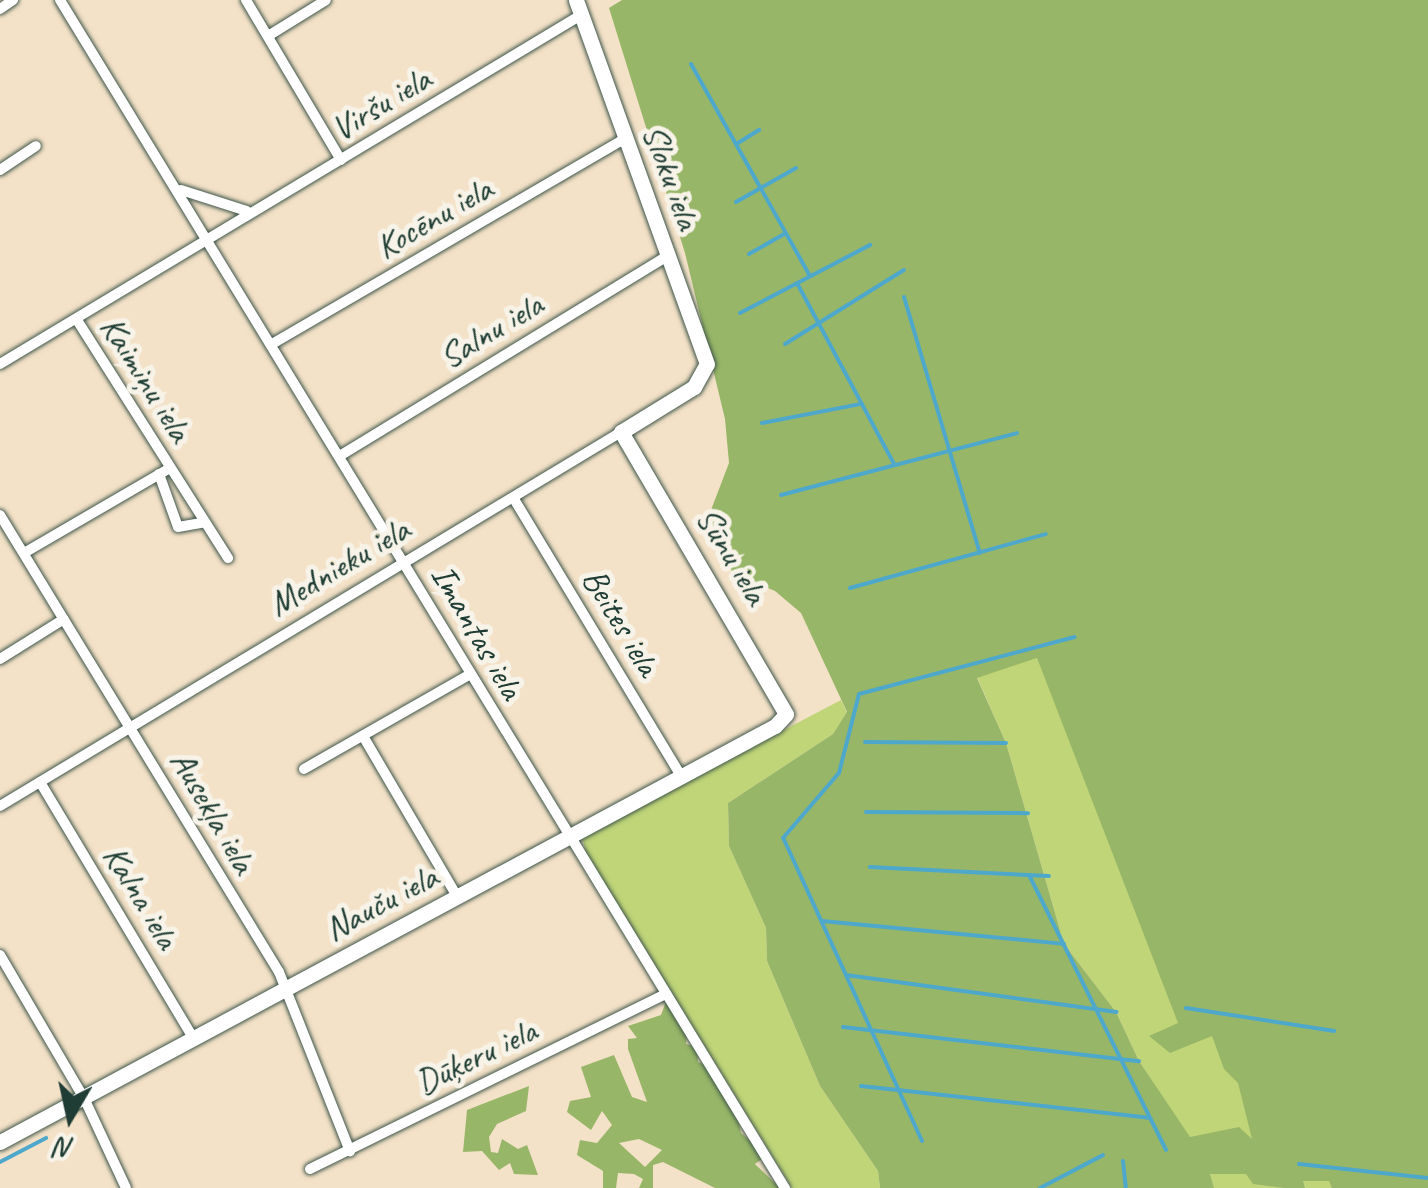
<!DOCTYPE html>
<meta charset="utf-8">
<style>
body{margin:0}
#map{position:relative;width:1428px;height:1188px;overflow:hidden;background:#f4e2c8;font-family:Caveat,sans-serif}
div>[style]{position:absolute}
.green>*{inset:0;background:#c0d578}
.forest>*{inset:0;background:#98b668}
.stream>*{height:4px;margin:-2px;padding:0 2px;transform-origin:2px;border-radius:2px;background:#4ea8cb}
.roads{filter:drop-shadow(0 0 2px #3f564a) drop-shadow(0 0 2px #3f564a)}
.street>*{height:10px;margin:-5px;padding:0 5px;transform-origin:5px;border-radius:5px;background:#fff}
.secondary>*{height:15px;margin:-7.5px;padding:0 7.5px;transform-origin:7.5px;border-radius:7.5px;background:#fff}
span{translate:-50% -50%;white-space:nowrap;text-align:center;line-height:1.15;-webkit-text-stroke:10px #f7f3e8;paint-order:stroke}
.street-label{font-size:35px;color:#1f3d34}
.north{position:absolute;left:20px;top:1068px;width:100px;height:100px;-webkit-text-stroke:8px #f7f3e8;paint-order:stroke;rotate:189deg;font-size:28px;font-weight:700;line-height:40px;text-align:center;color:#1f3d34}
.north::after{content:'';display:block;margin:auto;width:35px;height:45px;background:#1f3d34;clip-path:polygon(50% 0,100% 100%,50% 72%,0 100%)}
</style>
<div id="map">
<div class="green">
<i style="clip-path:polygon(1077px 644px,1428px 1188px,1204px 1188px,1200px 1177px,1212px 1174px,1139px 1061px,1116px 1012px,1064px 944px,1006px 743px,977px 677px)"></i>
<i style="clip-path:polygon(841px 700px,847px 713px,833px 734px,728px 803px,729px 846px,766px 928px,767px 961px,820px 1086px,878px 1171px,880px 1188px,792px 1188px,586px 853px,582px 836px)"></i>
</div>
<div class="forest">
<i style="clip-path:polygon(evenodd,622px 0,1428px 0,1428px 1188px,1332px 1188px,1329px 1181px,1303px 1181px,1305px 1188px,1284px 1188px,1253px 1184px,1246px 1174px,1210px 1174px,1214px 1188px,880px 1188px,878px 1171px,820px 1086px,767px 961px,766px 928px,729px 846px,728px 803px,833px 734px,847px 712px,801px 613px,775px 591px,733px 573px,715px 542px,711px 510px,729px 463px,725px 419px,685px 253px,609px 8px,622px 0,1037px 658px,1178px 1023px,1149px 1036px,1170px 1053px,1212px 1036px,1224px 1069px,1238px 1083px,1252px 1139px,1239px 1127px,1190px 1137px,1139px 1061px,1116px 1012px,1064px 944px,1006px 743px,977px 678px,1037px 658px)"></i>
<i style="clip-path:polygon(evenodd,666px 1002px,687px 1033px,686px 1044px,697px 1047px,698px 1062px,708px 1066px,737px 1114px,741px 1133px,755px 1145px,762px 1159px,755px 1164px,780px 1188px,715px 1188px,663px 1162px,653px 1165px,653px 1188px,639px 1188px,643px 1179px,634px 1174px,618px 1173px,616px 1188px,603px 1188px,603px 1171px,577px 1155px,580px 1140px,597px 1143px,612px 1125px,602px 1111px,591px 1130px,567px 1112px,570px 1101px,591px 1097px,581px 1067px,614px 1055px,632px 1097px,647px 1102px,628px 1049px,628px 1039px,637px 1038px,628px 1026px,661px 1015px,666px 1002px,639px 1139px,662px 1150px,645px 1167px,619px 1143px,639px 1139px)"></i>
<i style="clip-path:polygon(529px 1086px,526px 1111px,497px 1124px,489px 1137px,491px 1152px,498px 1153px,502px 1139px,518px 1149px,527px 1145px,538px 1175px,514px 1174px,510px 1163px,499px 1170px,482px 1151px,463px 1152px,467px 1110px)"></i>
</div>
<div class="stream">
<i style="left:691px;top:64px;width:243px;rotate:60.7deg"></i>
<i style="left:738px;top:143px;width:25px;rotate:-32deg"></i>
<i style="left:736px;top:202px;width:69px;rotate:-29.5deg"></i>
<i style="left:749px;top:254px;width:40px;rotate:-29.7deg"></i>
<i style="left:797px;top:283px;width:205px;rotate:61.8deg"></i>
<i style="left:904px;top:297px;width:267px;rotate:73.5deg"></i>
<i style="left:740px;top:313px;width:147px;rotate:-27.6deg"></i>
<i style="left:785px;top:344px;width:140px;rotate:-31.9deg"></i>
<i style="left:762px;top:423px;width:101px;rotate:-10.9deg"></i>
<i style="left:781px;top:495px;width:244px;rotate:-14.7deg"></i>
<i style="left:850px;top:588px;width:203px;rotate:-15.4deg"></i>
<i style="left:865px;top:742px;width:141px;rotate:0.4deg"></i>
<i style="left:866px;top:812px;width:162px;rotate:0.4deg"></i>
<i style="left:870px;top:867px;width:179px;rotate:2.9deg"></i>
<i style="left:1029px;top:875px;width:307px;rotate:63.5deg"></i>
<i style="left:822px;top:921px;width:243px;rotate:5.4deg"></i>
<i style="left:846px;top:975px;width:273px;rotate:7.8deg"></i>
<i style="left:1186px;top:1008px;width:150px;rotate:8.8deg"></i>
<i style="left:843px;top:1027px;width:298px;rotate:6.6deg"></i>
<i style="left:861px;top:1086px;width:290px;rotate:6.3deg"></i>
<i style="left:922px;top:1141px;width:333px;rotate:-114.6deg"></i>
<i style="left:783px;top:838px;width:86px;rotate:-49.3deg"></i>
<i style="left:839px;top:773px;width:81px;rotate:-75.8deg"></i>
<i style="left:859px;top:694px;width:223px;rotate:-14.8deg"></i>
<i style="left:1123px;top:1161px;width:27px;rotate:84deg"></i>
<i style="left:0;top:1162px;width:52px;rotate:-27.6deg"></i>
<i style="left:1299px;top:1164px;width:130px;rotate:6.2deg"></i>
<i style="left:1040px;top:1188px;width:71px;rotate:-27.6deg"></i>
</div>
<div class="roads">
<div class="street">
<i style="left:60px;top:0;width:1392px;rotate:58.61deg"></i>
<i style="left:246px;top:0;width:186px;rotate:59.3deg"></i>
<i style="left:0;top:9px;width:16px;rotate:-35deg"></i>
<i style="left:268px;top:36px;width:68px;rotate:-31.8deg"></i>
<i style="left:0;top:170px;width:43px;rotate:-33.7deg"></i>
<i style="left:181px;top:190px;width:69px;rotate:17.7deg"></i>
<i style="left:77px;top:320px;width:282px;rotate:57.6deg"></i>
<i style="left:272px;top:344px;width:407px;rotate:-30.2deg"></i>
<i style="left:0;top:364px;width:678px;rotate:-30.99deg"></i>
<i style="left:343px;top:454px;width:381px;rotate:-31.4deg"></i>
<i style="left:159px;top:474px;width:56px;rotate:70.3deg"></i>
<i style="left:178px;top:527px;width:27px;rotate:-10deg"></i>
<i style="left:514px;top:499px;width:321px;rotate:58.9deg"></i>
<i style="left:0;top:515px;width:535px;rotate:58.6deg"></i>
<i style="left:279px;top:972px;width:193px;rotate:68.4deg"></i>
<i style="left:24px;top:553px;width:169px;rotate:-30.2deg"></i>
<i style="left:0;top:659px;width:75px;rotate:-32deg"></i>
<i style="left:363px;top:736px;width:186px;rotate:59.6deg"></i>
<i style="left:304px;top:769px;width:190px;rotate:-29.7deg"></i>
<i style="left:40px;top:782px;width:300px;rotate:59.1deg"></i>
<i style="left:0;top:806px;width:725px;rotate:-31.06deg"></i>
<i style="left:0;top:955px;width:166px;rotate:59.6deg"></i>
<i style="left:84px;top:1098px;width:99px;rotate:65deg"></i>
<i style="left:310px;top:1169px;width:397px;rotate:-26.2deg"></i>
</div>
<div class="secondary">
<i style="left:0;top:1142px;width:880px;rotate:-28.23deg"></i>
<i style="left:775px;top:726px;width:16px;rotate:-47deg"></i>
<i style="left:786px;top:714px;width:327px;rotate:-120.3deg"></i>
<i style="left:621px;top:432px;width:86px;rotate:-31.7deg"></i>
<i style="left:694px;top:387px;width:26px;rotate:-61deg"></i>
<i style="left:707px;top:364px;width:387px;rotate:-109.8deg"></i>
</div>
</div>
<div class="street-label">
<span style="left:381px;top:104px;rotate:-31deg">Viršu iela</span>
<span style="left:671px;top:177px;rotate:70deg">Sloku iela</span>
<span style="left:434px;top:218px;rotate:-30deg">Kocēnu iela</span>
<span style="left:491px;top:331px;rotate:-31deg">Salnu iela</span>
<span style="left:146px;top:379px;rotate:58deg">Kaimiņu iela</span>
<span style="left:732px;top:556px;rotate:59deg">Sūnu iela</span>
<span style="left:339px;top:567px;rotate:-31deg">Mednieku iela</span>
<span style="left:621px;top:622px;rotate:59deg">Beites iela</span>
<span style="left:477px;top:632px;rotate:60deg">Imantas iela</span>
<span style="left:213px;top:812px;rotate:60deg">Ausekļa iela</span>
<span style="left:141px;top:897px;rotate:59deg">Kalna iela</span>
<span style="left:381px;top:903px;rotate:-28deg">Nauču iela</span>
<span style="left:476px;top:1057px;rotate:-26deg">Dūķeru iela</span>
</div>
<div class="north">N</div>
</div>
